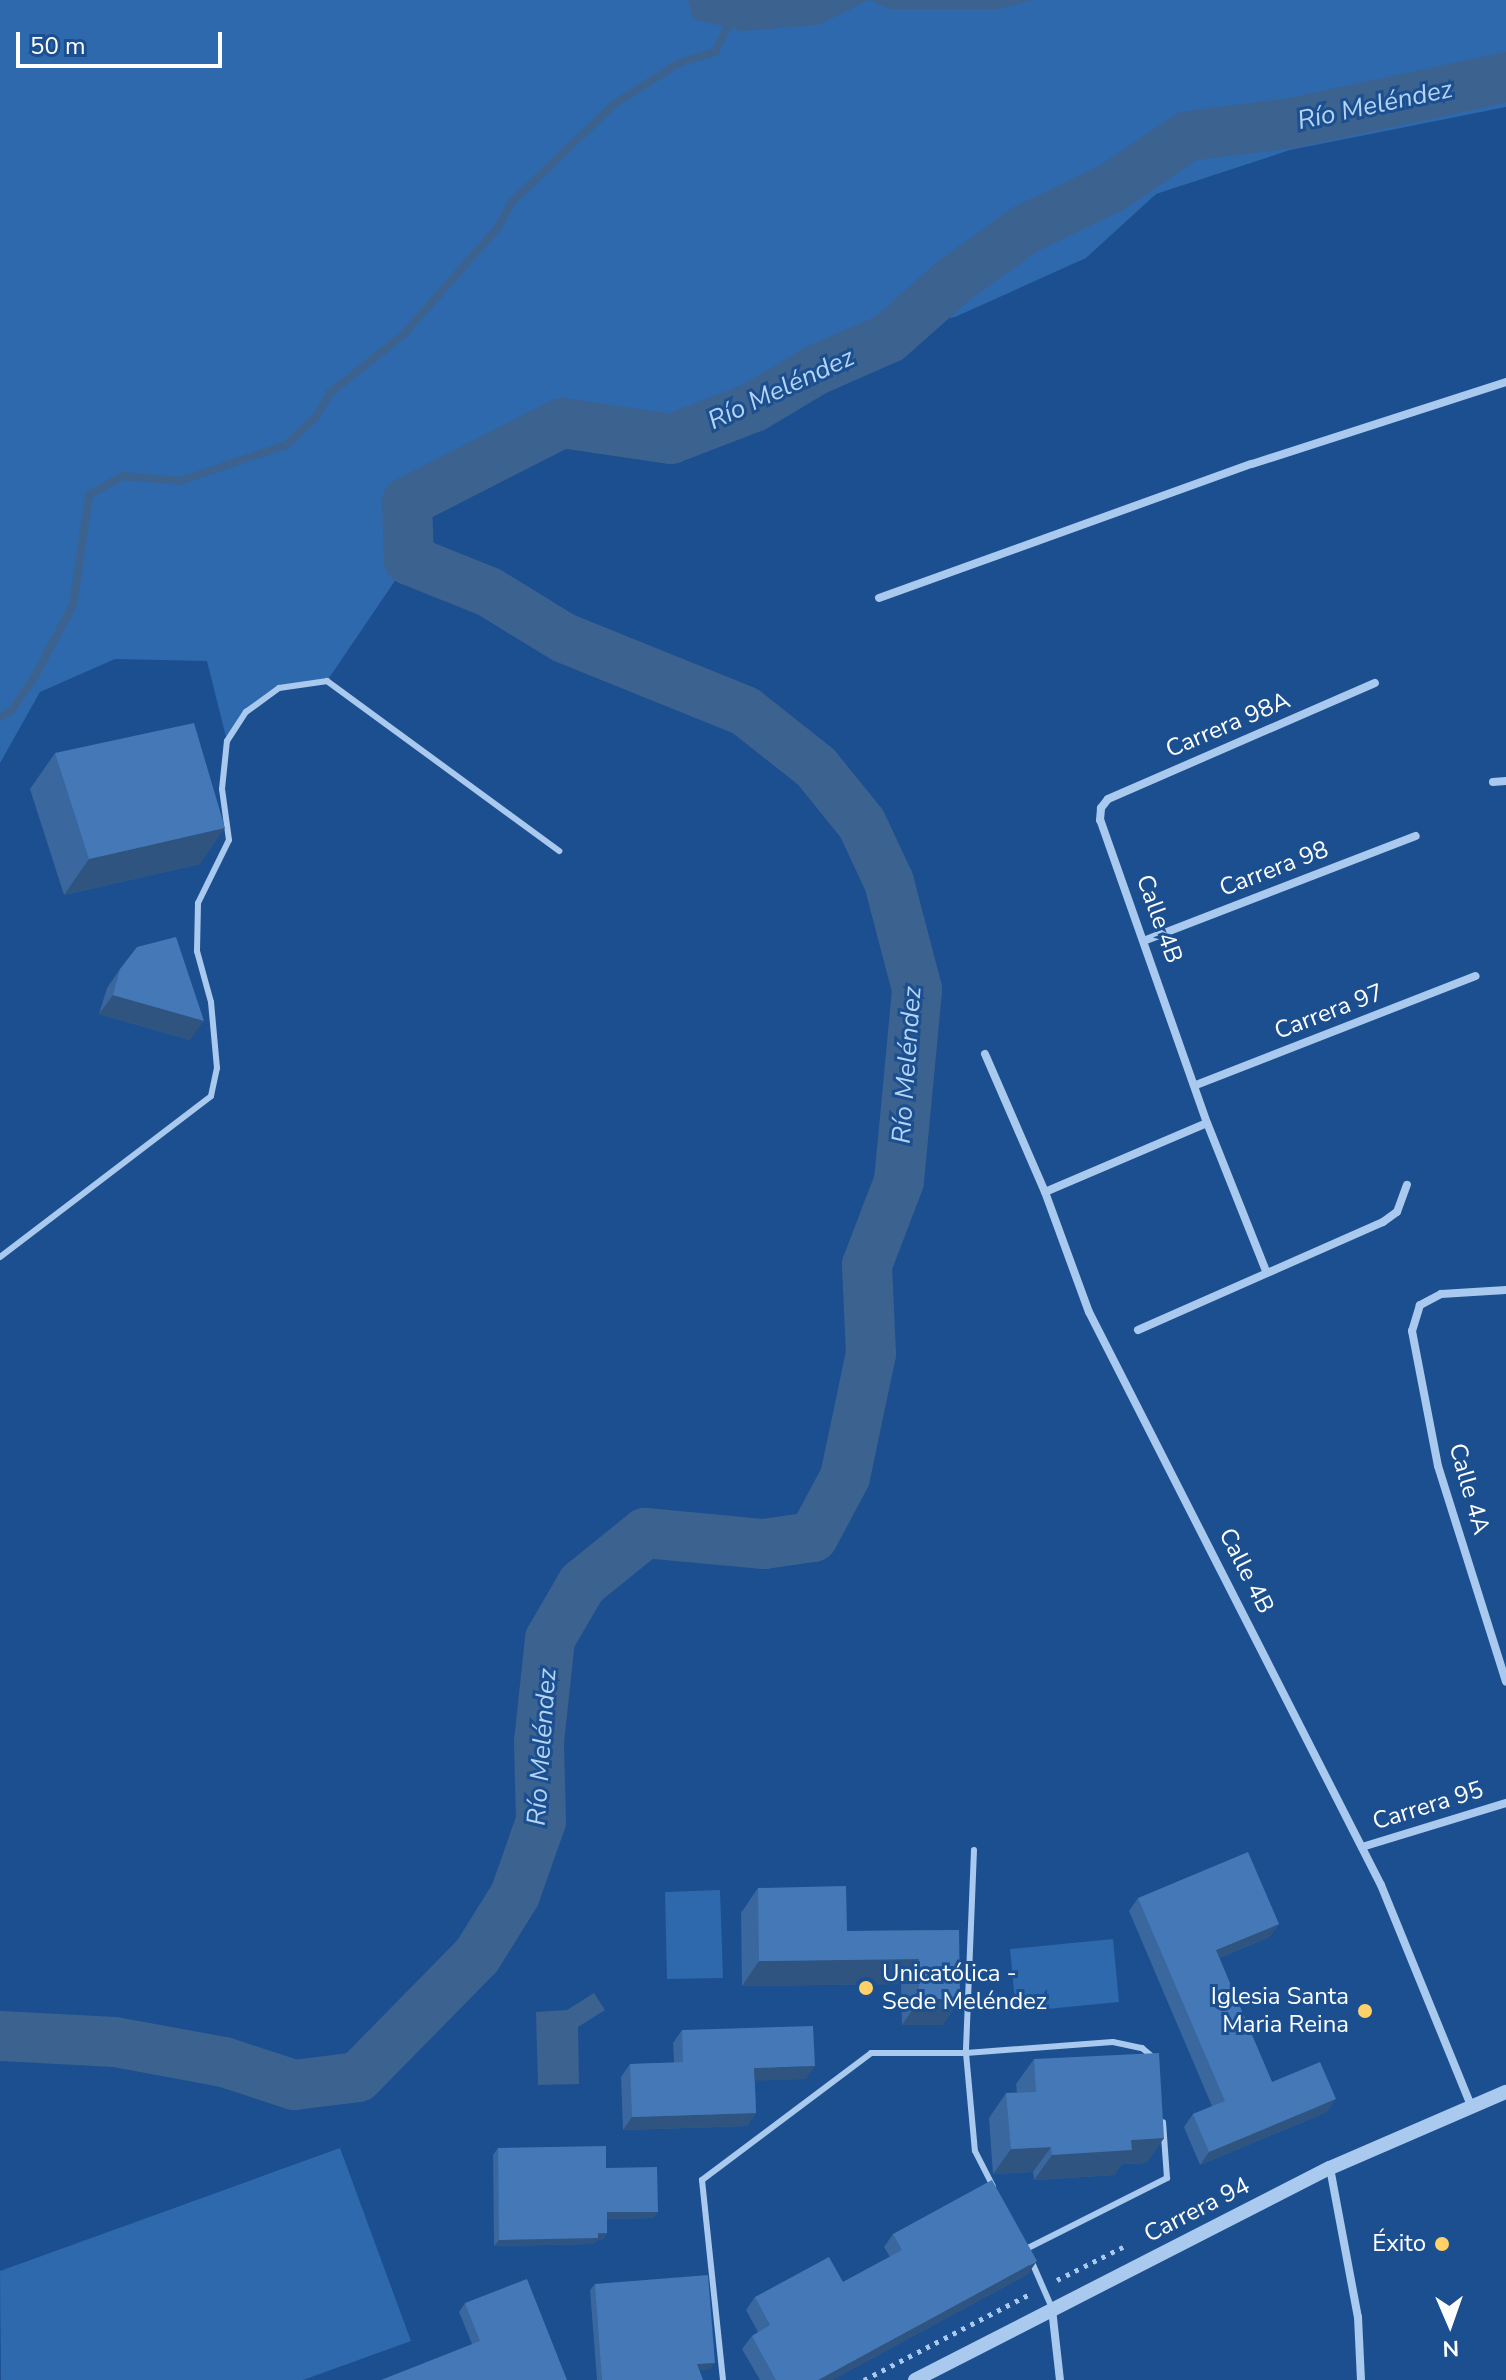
<!DOCTYPE html>
<meta charset="utf-8">
<style>
body{margin:0}
#map{position:relative;width:1506px;height:2380px;overflow:hidden;background:#1b4f8f;font-family:"Nunito Sans",sans-serif}
div>[style]{position:absolute}
.green>*{inset:0;background:#2e69ad}
.water>*{inset:0;background:#3c6290}
.stream>*{height:8px;margin:-4px;padding:0 4px;transform-origin:4px;border-radius:4px;background:#3c6290}
.river>*{height:50px;margin:-25px;padding:0 25px;transform-origin:25px;border-radius:25px;background:#3c6290}
.path>*{height:5px;margin-top:-2.5px;transform-origin:0;background:repeating-linear-gradient(90deg,#a9c9ee 0 4px,transparent 0 10px)}
.service>*{height:6px;margin:-3px;padding:0 3px;transform-origin:3px;border-radius:3px;background:#a9c9ee}
.minor>*{height:8px;margin:-4px;padding:0 4px;transform-origin:4px;border-radius:4px;background:#a9c9ee}
.tertiary>*{height:14px;margin:-7px;padding:0 7px;transform-origin:7px;border-radius:7px;background:#a9c9ee}
.wall>*{inset:0;background:#3a679d}
.shaded-wall>*{inset:0;background:#305480}
.building>*{inset:0;background:#4478b7}
.dots>*{width:22px;height:22px;translate:-50% -50%;box-sizing:border-box;border:4px solid #1b4f8f;border-radius:50%}
span{translate:-50% -50%;white-space:nowrap;text-align:center;line-height:1.15;-webkit-text-stroke:6px #1b4f8f;paint-order:stroke}
.street-label{font-size:24px;color:#fff}
.poi-label{font-size:24px;color:#fff}
.left{translate:0 -50%;text-align:left}
.right{translate:-100% -50%;text-align:right}
.water-label{font-size:26px;color:#b5d3f5;font-style:italic}
.north{position:absolute;left:1410px;top:2284px;width:80px;height:80px;-webkit-text-stroke:6px #1b4f8f;paint-order:stroke;rotate:178deg;font-size:22px;font-weight:700;line-height:32px;text-align:center;color:#fff}
.north::after{content:'';display:block;margin:auto;width:28px;height:36px;background:#fff;clip-path:polygon(50% 0,100% 100%,50% 72%,0 100%)}
.scale{position:absolute;left:16px;top:32px;width:206px;height:36px;box-sizing:border-box;border:4px solid #fff;border-top:0;padding-left:10px;font-size:24px;line-height:28px;white-space:nowrap;color:#fff;-webkit-text-stroke:6px #1b4f8f;paint-order:stroke}
</style>
<div id="map">
<div class="green">
<i style="clip-path:polygon(0 0,1506px 0,1506px 107px,1290px 150px,1156px 194px,1086px 258px,955px 317px,900px 328px,754px 407px,671px 439px,561px 423px,407px 502px,409px 560px,327px 681px,279px 688px,246px 712px,227px 741px,207px 661px,115px 659px,40px 692px,0 763px)"></i>
<i style="clip-path:polygon(720px 1890px,723px 1978px,667px 1979px,665px 1892px)"></i>
<i style="clip-path:polygon(1113px 1939px,1119px 2002px,1016px 2012px,1010px 1949px)"></i>
<i style="clip-path:polygon(340px 2148px,411px 2341px,303px 2380px,1px 2380px,0 2271px)"></i>
</div>
<div class="water">
<i style="clip-path:polygon(869px 0,818px 25px,743px 31px,693px 19px,688px 0)"></i>
<i style="clip-path:polygon(870px 0,1032px 0,1001px 9px,889px 9px)"></i>
<i style="clip-path:polygon(594px 1993px,605px 2010px,578px 2027px,579px 2084px,538px 2085px,536px 2012px,567px 2010px)"></i>
</div>
<div class="stream">
<i style="left:0;top:717px;width:14px;rotate:-30deg"></i>
<i style="left:12px;top:710px;width:41px;rotate:-55.9deg"></i>
<i style="left:35px;top:676px;width:81px;rotate:-61.8deg"></i>
<i style="left:73px;top:605px;width:111px;rotate:-81.7deg"></i>
<i style="left:89px;top:495px;width:39px;rotate:-29deg"></i>
<i style="left:123px;top:476px;width:57px;rotate:5deg"></i>
<i style="left:180px;top:481px;width:112px;rotate:-18.8deg"></i>
<i style="left:286px;top:445px;width:41px;rotate:-43deg"></i>
<i style="left:316px;top:417px;width:28px;rotate:-60deg"></i>
<i style="left:330px;top:393px;width:93px;rotate:-38.5deg"></i>
<i style="left:403px;top:335px;width:145px;rotate:-48.6deg"></i>
<i style="left:499px;top:226px;width:27px;rotate:-62deg"></i>
<i style="left:512px;top:202px;width:140px;rotate:-43.8deg"></i>
<i style="left:613px;top:105px;width:78px;rotate:-32.5deg"></i>
<i style="left:679px;top:63px;width:38px;rotate:-17deg"></i>
<i style="left:715px;top:52px;width:28px;rotate:-63deg"></i>
</div>
<div class="river">
<i style="left:0;top:2036px;width:115px;rotate:3deg"></i>
<i style="left:115px;top:2042px;width:111px;rotate:10.4deg"></i>
<i style="left:224px;top:2062px;width:74px;rotate:18.2deg"></i>
<i style="left:294px;top:2085px;width:64px;rotate:-7.1deg"></i>
<i style="left:358px;top:2077px;width:170px;rotate:-45.5deg"></i>
<i style="left:477px;top:1956px;width:72px;rotate:-58.1deg"></i>
<i style="left:515px;top:1895px;width:78px;rotate:-70.6deg"></i>
<i style="left:541px;top:1821px;width:79px;rotate:-91.5deg"></i>
<i style="left:539px;top:1742px;width:104px;rotate:-83.9deg"></i>
<i style="left:550px;top:1639px;width:64px;rotate:-59.8deg"></i>
<i style="left:582px;top:1584px;width:81px;rotate:-39deg"></i>
<i style="left:645px;top:1533px;width:120px;rotate:5.3deg"></i>
<i style="left:764px;top:1544px;width:49px;rotate:-8.1deg"></i>
<i style="left:813px;top:1537px;width:68px;rotate:-61.9deg"></i>
<i style="left:845px;top:1477px;width:126px;rotate:-78.1deg"></i>
<i style="left:871px;top:1354px;width:89px;rotate:-92.6deg"></i>
<i style="left:867px;top:1265px;width:90px;rotate:-69.1deg"></i>
<i style="left:899px;top:1181px;width:193px;rotate:-84.6deg"></i>
<i style="left:917px;top:989px;width:111px;rotate:-104.7deg"></i>
<i style="left:889px;top:882px;width:64px;rotate:-115deg"></i>
<i style="left:862px;top:824px;width:73px;rotate:-128.9deg"></i>
<i style="left:816px;top:767px;width:90px;rotate:-141.7deg"></i>
<i style="left:745px;top:711px;width:195px;rotate:-158deg"></i>
<i style="left:564px;top:638px;width:88px;rotate:-148.5deg"></i>
<i style="left:489px;top:592px;width:86px;rotate:-158.2deg"></i>
<i style="left:409px;top:560px;width:58px;rotate:-92deg"></i>
<i style="left:407px;top:502px;width:174px;rotate:-27deg"></i>
<i style="left:562px;top:423px;width:110px;rotate:8.4deg"></i>
<i style="left:671px;top:439px;width:89px;rotate:-21.1deg"></i>
<i style="left:754px;top:407px;width:72px;rotate:-30.8deg"></i>
<i style="left:816px;top:370px;width:80px;rotate:-23.7deg"></i>
<i style="left:889px;top:338px;width:84px;rotate:-41.6deg"></i>
<i style="left:952px;top:282px;width:89px;rotate:-35.8deg"></i>
<i style="left:1024px;top:230px;width:97px;rotate:-25.8deg"></i>
<i style="left:1111px;top:188px;width:93px;rotate:-34deg"></i>
<i style="left:1188px;top:136px;width:105px;rotate:-7.1deg"></i>
<i style="left:1292px;top:123px;width:219px;rotate:-12.1deg"></i>
</div>
<div class="path">
<i style="left:1057px;top:2280px;width:74px;rotate:-26.6deg"></i>
<i style="left:864px;top:2380px;width:187px;rotate:-27.4deg"></i>
</div>
<div class="service">
<i style="left:0;top:1257px;width:265px;rotate:-37.3deg"></i>
<i style="left:211px;top:1096px;width:29px;rotate:-78deg"></i>
<i style="left:217px;top:1068px;width:66px;rotate:-95.2deg"></i>
<i style="left:211px;top:1002px;width:53px;rotate:-105.4deg"></i>
<i style="left:197px;top:951px;width:48px;rotate:-88.8deg"></i>
<i style="left:198px;top:903px;width:70px;rotate:-63.8deg"></i>
<i style="left:229px;top:840px;width:51px;rotate:-97.8deg"></i>
<i style="left:222px;top:789px;width:48px;rotate:-84.1deg"></i>
<i style="left:227px;top:741px;width:35px;rotate:-57deg"></i>
<i style="left:246px;top:712px;width:41px;rotate:-36deg"></i>
<i style="left:279px;top:688px;width:49px;rotate:-8.3deg"></i>
<i style="left:327px;top:681px;width:288px;rotate:36.2deg"></i>
<i style="left:974px;top:1850px;width:203px;rotate:92.3deg"></i>
<i style="left:966px;top:2053px;width:98px;rotate:84.8deg"></i>
<i style="left:975px;top:2151px;width:39px;rotate:63deg"></i>
<i style="left:1026px;top:2249px;width:158px;rotate:-26.7deg"></i>
<i style="left:1167px;top:2178px;width:56px;rotate:-94.1deg"></i>
<i style="left:1031px;top:2260px;width:52px;rotate:66.4deg"></i>
<i style="left:723px;top:2380px;width:201px;rotate:-96deg"></i>
<i style="left:702px;top:2180px;width:211px;rotate:-36.9deg"></i>
<i style="left:871px;top:2053px;width:95px"></i>
<i style="left:966px;top:2053px;width:147px;rotate:-4.3deg"></i>
<i style="left:1113px;top:2042px;width:30px;rotate:12deg"></i>
<i style="left:1142px;top:2048px;width:16px;rotate:40deg"></i>
</div>
<div class="minor">
<i style="left:879px;top:598px;width:396px;rotate:-19.8deg"></i>
<i style="left:1252px;top:464px;width:267px;rotate:-17.9deg"></i>
<i style="left:1493px;top:782px;width:13px;rotate:-4deg"></i>
<i style="left:1146px;top:940px;width:289px;rotate:-21.1deg"></i>
<i style="left:985px;top:1054px;width:150px;rotate:66.5deg"></i>
<i style="left:1045px;top:1192px;width:128px;rotate:69.9deg"></i>
<i style="left:1089px;top:1312px;width:643px;rotate:63deg"></i>
<i style="left:1381px;top:1885px;width:239px;rotate:67.8deg"></i>
<i style="left:1196px;top:1085px;width:300px;rotate:-21.3deg"></i>
<i style="left:1045px;top:1192px;width:176px;rotate:-23.1deg"></i>
<i style="left:1266px;top:1271px;width:159px;rotate:-111.7deg"></i>
<i style="left:1207px;top:1123px;width:321px;rotate:-109.4deg"></i>
<i style="left:1100px;top:820px;width:12px;rotate:-85deg"></i>
<i style="left:1101px;top:808px;width:11px;rotate:-52deg"></i>
<i style="left:1108px;top:799px;width:291px;rotate:-23.5deg"></i>
<i style="left:1506px;top:1290px;width:65px;rotate:176.5deg"></i>
<i style="left:1441px;top:1294px;width:24px;rotate:152deg"></i>
<i style="left:1420px;top:1305px;width:27px;rotate:107deg"></i>
<i style="left:1412px;top:1331px;width:137px;rotate:79.1deg"></i>
<i style="left:1438px;top:1466px;width:226px;rotate:72.5deg"></i>
<i style="left:1138px;top:1330px;width:268px;rotate:-23.8deg"></i>
<i style="left:1383px;top:1222px;width:17px;rotate:-36deg"></i>
<i style="left:1397px;top:1212px;width:29px;rotate:-70deg"></i>
<i style="left:1362px;top:1847px;width:151px;rotate:-17deg"></i>
<i style="left:1330px;top:2168px;width:152px;rotate:79.4deg"></i>
<i style="left:1358px;top:2317px;width:63px;rotate:87.3deg"></i>
<i style="left:1052px;top:2309px;width:71px;rotate:83.6deg"></i>
</div>
<div class="tertiary">
<i style="left:915px;top:2380px;width:466px;rotate:-27.1deg"></i>
<i style="left:1330px;top:2168px;width:192px;rotate:-23.4deg"></i>
</div>
<div class="wall">
<i style="clip-path:polygon(55px 753px,200px 864px,64px 895px,30px 789px)"></i>
<i style="clip-path:polygon(120px 969px,190px 1040px,99px 1014px,107px 988px)"></i>
<i style="clip-path:polygon(758px 1888px,847px 1931px,959px 1930px,943px 2025px,902px 2025px,901px 1984px,742px 1986px,741px 1913px)"></i>
<i style="clip-path:polygon(1138px 1898px,1279px 1924px,1269px 1937px,1219px 1958px,1272px 2082px,1327px 2112px,1200px 2165px,1184px 2127px,1193px 2114px,1212px 2106px,1129px 1911px)"></i>
<i style="clip-path:polygon(682px 2030px,806px 2079px,755px 2080px,756px 2113px,747px 2126px,623px 2130px,621px 2077px,630px 2064px,674px 2063px,673px 2043px)"></i>
<i style="clip-path:polygon(1034px 2059px,1164px 2138px,1146px 2163px,1122px 2164px,1114px 2175px,1034px 2180px,1033px 2172px,993px 2174px,989px 2118px,1006px 2093px,1017px 2093px,1016px 2084px)"></i>
<i style="clip-path:polygon(498px 2148px,606px 2168px,653px 2218px,607px 2219px,607px 2233px,602px 2240px,597px 2240px,593px 2244px,494px 2246px,493px 2155px)"></i>
<i style="clip-path:polygon(893px 2234px,1028px 2274px,832px 2380px,760px 2380px,742px 2349px,752px 2336px,758px 2332px,746px 2310px,755px 2297px,843px 2282px,890px 2257px,884px 2247px)"></i>
<i style="clip-path:polygon(595px 2284px,710px 2369px,699px 2370px,703px 2380px,597px 2380px,590px 2290px)"></i>
<i style="clip-path:polygon(465px 2303px,567px 2380px,472px 2344px,459px 2312px)"></i>
</div>
<div class="shaded-wall">
<i style="clip-path:polygon(225px 828px,200px 864px,64px 895px,89px 859px)"></i>
<i style="clip-path:polygon(113px 995px,204px 1021px,190px 1040px,99px 1014px)"></i>
<i style="clip-path:polygon(1279px 1924px,1269px 1937px,1206px 1963px,1216px 1950px)"></i>
<i style="clip-path:polygon(919px 1959px,901px 1984px,742px 1986px,759px 1961px)"></i>
<i style="clip-path:polygon(919px 2000px,960px 2000px,943px 2025px,902px 2025px)"></i>
<i style="clip-path:polygon(815px 2066px,806px 2079px,745px 2081px,754px 2068px)"></i>
<i style="clip-path:polygon(1336px 2099px,1327px 2112px,1200px 2165px,1209px 2152px)"></i>
<i style="clip-path:polygon(756px 2113px,747px 2126px,623px 2130px,632px 2117px)"></i>
<i style="clip-path:polygon(1164px 2138px,1146px 2163px,1122px 2164px,1114px 2175px,1034px 2180px,1052px 2155px,1131px 2140px)"></i>
<i style="clip-path:polygon(1051px 2147px,1033px 2172px,993px 2174px,1011px 2149px)"></i>
<i style="clip-path:polygon(607px 2212px,658px 2212px,653px 2218px,602px 2219px)"></i>
<i style="clip-path:polygon(607px 2233px,602px 2240px,597px 2240px,593px 2244px,494px 2246px,499px 2240px)"></i>
<i style="clip-path:polygon(1037px 2261px,1028px 2274px,832px 2380px,818px 2380px)"></i>
<i style="clip-path:polygon(715px 2363px,710px 2369px,692px 2371px,697px 2364px)"></i>
</div>
<div class="building">
<i style="clip-path:polygon(194px 723px,225px 828px,89px 859px,55px 753px)"></i>
<i style="clip-path:polygon(176px 937px,204px 1021px,113px 995px,120px 969px,137px 947px)"></i>
<i style="clip-path:polygon(1248px 1852px,1279px 1924px,1216px 1950px,1272px 2082px,1320px 2062px,1336px 2099px,1209px 2152px,1193px 2114px,1225px 2101px,1138px 1898px)"></i>
<i style="clip-path:polygon(846px 1886px,847px 1931px,959px 1930px,960px 2000px,919px 2000px,919px 1959px,759px 1961px,758px 1888px)"></i>
<i style="clip-path:polygon(813px 2026px,815px 2066px,754px 2068px,756px 2113px,632px 2117px,630px 2064px,683px 2062px,682px 2030px)"></i>
<i style="clip-path:polygon(1159px 2053px,1164px 2138px,1131px 2140px,1132px 2150px,1052px 2155px,1051px 2147px,1011px 2149px,1006px 2093px,1036px 2092px,1034px 2059px)"></i>
<i style="clip-path:polygon(606px 2146px,606px 2168px,657px 2167px,658px 2212px,607px 2212px,607px 2233px,598px 2233px,598px 2238px,499px 2240px,498px 2148px)"></i>
<i style="clip-path:polygon(992px 2180px,1037px 2261px,818px 2380px,776px 2380px,752px 2336px,770px 2325px,755px 2297px,829px 2257px,843px 2282px,902px 2250px,893px 2234px)"></i>
<i style="clip-path:polygon(708px 2275px,715px 2363px,697px 2364px,703px 2380px,602px 2380px,595px 2284px)"></i>
<i style="clip-path:polygon(527px 2279px,567px 2380px,381px 2380px,480px 2341px,465px 2303px)"></i>
</div>
<div class="dots">
<i style="left:866px;top:1988px;background:#ffd166"></i>
<i style="left:1365px;top:2011px;background:#ffd166"></i>
<i style="left:1442px;top:2244px;background:#ffd166"></i>
</div>
<div class="street-label">
<span style="left:1228px;top:725px;rotate:-23deg">Carrera 98A</span>
<span style="left:1274px;top:869px;rotate:-21deg">Carrera 98</span>
<span style="left:1159px;top:919px;rotate:70deg">Calle 4B</span>
<span style="left:1329px;top:1012px;rotate:-21deg">Carrera 97</span>
<span style="left:1469px;top:1489px;rotate:74deg">Calle 4A</span>
<span style="left:1246px;top:1571px;rotate:63deg">Calle 4B</span>
<span style="left:1428px;top:1806px;rotate:-17deg">Carrera 95</span>
<span style="left:1197px;top:2210px;rotate:-27deg">Carrera 94</span>
</div>
<div class="poi-label">
<span class="left" style="left:882px;top:1988px">Unicatólica -<br>Sede Meléndez</span>
<span class="right" style="left:1349px;top:2011px">Iglesia Santa<br>Maria Reina</span>
<span class="right" style="left:1426px;top:2244px">Éxito</span>
</div>
<div class="water-label">
<span style="left:1375px;top:105px;rotate:-12deg">Río Meléndez</span>
<span style="left:781px;top:389px;rotate:-25deg">Río Meléndez</span>
<span style="left:907px;top:1065px;rotate:-86deg">Río Meléndez</span>
<span style="left:542px;top:1747px;rotate:-86deg">Río Meléndez</span>
</div>
<div class="north">N</div>
<div class="scale">50 m</div>
</div>
